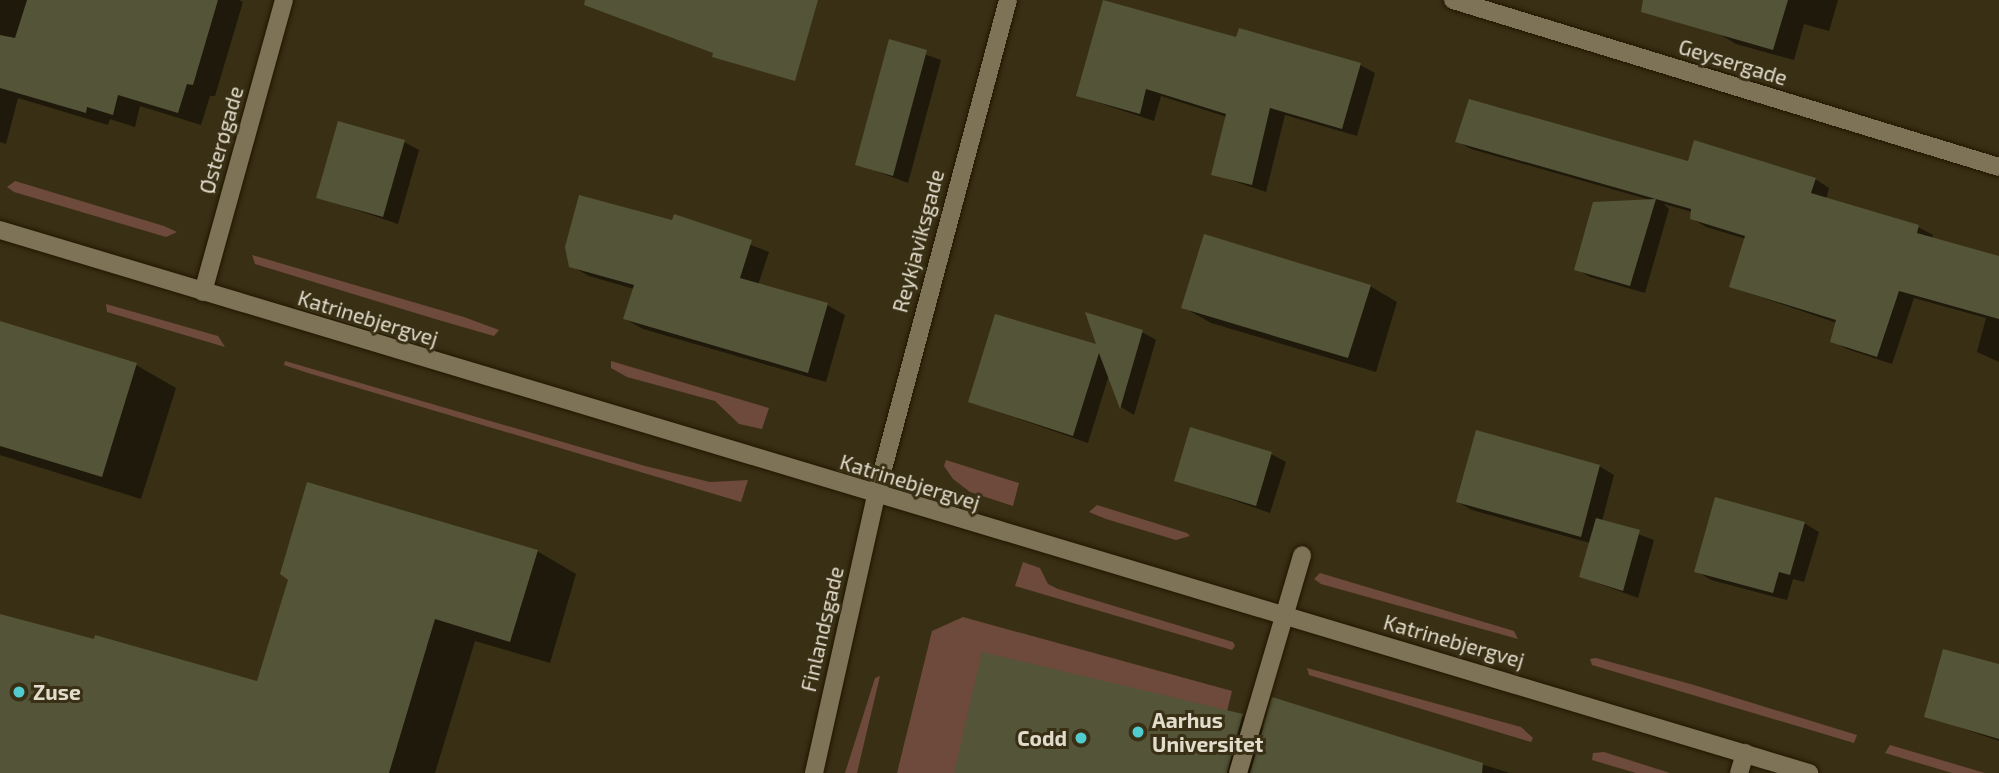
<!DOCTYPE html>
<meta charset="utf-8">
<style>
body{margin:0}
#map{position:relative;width:1999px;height:773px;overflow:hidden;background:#392f14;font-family:"Exo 2",sans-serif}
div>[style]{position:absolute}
.green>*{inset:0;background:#6d4a3b}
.shadow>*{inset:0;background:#0007}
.building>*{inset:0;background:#535438}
.roads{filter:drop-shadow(0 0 2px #201700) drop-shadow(0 0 2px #201700)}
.service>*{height:18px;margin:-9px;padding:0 9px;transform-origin:9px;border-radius:9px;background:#7e7357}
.minor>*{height:18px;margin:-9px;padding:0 9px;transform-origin:9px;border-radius:9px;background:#7e7357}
.tertiary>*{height:18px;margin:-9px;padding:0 9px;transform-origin:9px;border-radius:9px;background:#7e7357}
.dots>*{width:19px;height:19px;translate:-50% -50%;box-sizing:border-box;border:4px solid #392f14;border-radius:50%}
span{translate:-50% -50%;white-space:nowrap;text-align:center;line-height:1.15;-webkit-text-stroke:6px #392f14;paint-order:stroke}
.street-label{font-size:21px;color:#e2dccd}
.poi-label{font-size:21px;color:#e2dccd;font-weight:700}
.left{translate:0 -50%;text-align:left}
.right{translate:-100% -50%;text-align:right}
</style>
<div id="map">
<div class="green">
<i style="clip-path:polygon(15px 181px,164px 226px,177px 232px,166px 237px,14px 192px,7px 187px)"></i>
<i style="clip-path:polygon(252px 255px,464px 317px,499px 330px,494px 336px,435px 319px,255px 264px)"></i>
<i style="clip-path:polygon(106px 304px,218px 336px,225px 347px,107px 312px)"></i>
<i style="clip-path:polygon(285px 361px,645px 466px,710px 482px,748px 480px,741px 502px,308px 373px,284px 365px)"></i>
<i style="clip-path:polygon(611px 361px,769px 408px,762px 429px,739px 424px,715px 401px,627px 377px,611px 368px)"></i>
<i style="clip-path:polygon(946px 460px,1019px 483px,1013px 506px,970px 492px,953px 479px,944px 466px)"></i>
<i style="clip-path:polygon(1097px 505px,1187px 533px,1190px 536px,1176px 540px,1106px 519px,1089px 512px)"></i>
<i style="clip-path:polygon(1023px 562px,1040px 568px,1048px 584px,1058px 589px,1233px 642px,1235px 646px,1232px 650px,1015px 586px)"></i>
<i style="clip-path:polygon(1320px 573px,1514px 631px,1518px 639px,1321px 584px,1314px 579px)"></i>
<i style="clip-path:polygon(963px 617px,1232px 691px,1212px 773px,897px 773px,932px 631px)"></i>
<i style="clip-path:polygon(1596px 658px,1694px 685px,1857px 735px,1854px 743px,1592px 665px,1590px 659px)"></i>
<i style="clip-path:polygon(1307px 668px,1521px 727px,1533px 738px,1531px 742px,1309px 675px)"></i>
<i style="clip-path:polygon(880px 676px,857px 773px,845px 773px,875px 678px)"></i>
<i style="clip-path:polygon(1890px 745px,1985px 773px,1952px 773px,1885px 753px)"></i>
<i style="clip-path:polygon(1604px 752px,1670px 773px,1636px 773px,1592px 760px,1593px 753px)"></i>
</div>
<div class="shadow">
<i style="clip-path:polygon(0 0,239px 0,243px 2px,215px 96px,210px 96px,201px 125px,140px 106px,135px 127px,110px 119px,108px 125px,18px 98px,6px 144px,0 142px)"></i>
<i style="clip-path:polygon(1725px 0,1838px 0,1829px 31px,1804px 24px,1794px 60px,1736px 44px,1716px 32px)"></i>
<i style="clip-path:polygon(1237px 39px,1360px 65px,1375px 73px,1357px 136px,1285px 115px,1266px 192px,1213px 174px,1227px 117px,1161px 96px,1154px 121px,1078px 96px)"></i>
<i style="clip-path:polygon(890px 42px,941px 60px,908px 183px,857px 164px)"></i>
<i style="clip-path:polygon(1457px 141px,1815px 179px,1829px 188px,1826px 199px,1918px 227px,1933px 235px,1932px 239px,1999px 258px,1999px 362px,1977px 352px,1986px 318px,1914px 298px,1892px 364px,1847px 349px,1832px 341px,1837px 323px,1731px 287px,1746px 239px,1706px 227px,1691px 218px,1692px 212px,1664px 204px,1669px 209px,1645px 293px,1590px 277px,1576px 269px,1650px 200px,1471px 149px)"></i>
<i style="clip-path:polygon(404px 142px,419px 150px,398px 224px,318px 197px)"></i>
<i style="clip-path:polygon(675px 216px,769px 252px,758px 285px,827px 305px,845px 315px,826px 382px,643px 329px,625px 319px,634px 289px,589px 276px,571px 266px,673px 222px)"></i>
<i style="clip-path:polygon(1370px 286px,1397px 302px,1376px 372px,1211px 323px,1183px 307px)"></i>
<i style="clip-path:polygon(0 323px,136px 365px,176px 388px,141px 499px,0 455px)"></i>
<i style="clip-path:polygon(1142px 332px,1156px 340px,1134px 415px,1121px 407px,1109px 375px,1088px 443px,970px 402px)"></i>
<i style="clip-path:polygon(1271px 454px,1286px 462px,1270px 513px,1176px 480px)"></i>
<i style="clip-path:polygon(1599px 466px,1614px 475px,1602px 521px,1654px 540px,1638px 598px,1581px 577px,1590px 543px,1472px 510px,1458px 502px)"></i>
<i style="clip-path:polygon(1804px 523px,1819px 532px,1804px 582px,1793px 579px,1787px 600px,1711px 580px,1696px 571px)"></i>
<i style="clip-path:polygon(537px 551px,576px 574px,550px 663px,475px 641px,435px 773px,0 773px,0 616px,258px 683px)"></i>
<i style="clip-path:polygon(984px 654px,1243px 716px,1265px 729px,1273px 700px,1510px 773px,956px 773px)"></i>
<i style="clip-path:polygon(1999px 666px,1999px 741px,1926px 716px)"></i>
</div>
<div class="building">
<i style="clip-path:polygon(27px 0,218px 0,193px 85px,187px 84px,178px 113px,118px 95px,113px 115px,87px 107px,86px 113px,0 88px,0 35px,15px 38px)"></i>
<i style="clip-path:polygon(585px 0,818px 0,795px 81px,712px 57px,713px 53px,584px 5px)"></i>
<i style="clip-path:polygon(1103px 0,1236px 37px,1239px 28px,1361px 63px,1342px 129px,1270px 108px,1252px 185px,1211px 175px,1226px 114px,1146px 89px,1140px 114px,1076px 96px)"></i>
<i style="clip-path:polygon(1643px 0,1788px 0,1773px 50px,1641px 12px)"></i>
<i style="clip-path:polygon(889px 39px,927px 50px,893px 176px,855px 165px)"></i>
<i style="clip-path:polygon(1469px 99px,1688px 161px,1694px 140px,1816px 178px,1811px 193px,1919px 225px,1917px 233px,1999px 256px,1999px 319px,1899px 291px,1877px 357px,1830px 342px,1836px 320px,1729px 287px,1745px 236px,1690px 219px,1691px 209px,1455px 142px)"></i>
<i style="clip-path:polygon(338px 121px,405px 140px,383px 217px,316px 198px)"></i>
<i style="clip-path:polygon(579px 195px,672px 220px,674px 214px,752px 240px,740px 278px,828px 303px,808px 373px,623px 319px,634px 285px,569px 267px,565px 247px)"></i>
<i style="clip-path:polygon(1656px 199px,1630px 286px,1574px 270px,1593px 202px)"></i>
<i style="clip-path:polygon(1204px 234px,1371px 285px,1348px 358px,1181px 308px)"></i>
<i style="clip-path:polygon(1085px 312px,1143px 330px,1120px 409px,1099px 353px,1073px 436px,968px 402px,995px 314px,1096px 344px)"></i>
<i style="clip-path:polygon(0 321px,137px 363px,102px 477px,0 446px)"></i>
<i style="clip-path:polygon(1190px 427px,1272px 452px,1256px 506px,1174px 481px)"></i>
<i style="clip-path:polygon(1476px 430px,1600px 465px,1581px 537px,1456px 502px)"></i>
<i style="clip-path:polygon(307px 482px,538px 550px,510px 642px,435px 619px,389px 773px,0 773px,0 614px,94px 639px,95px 635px,257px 681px,288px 580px,280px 574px)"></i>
<i style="clip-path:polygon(1715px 497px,1805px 522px,1790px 575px,1779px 572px,1773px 593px,1694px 572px)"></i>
<i style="clip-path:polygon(1596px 518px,1640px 530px,1623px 591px,1579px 577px)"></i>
<i style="clip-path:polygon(1943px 649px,1999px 664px,1999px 739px,1924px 717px)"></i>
<i style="clip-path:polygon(982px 652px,1243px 714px,1227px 773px,954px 773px)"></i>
<i style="clip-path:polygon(1272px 697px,1483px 763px,1482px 773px,1250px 773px)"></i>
</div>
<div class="roads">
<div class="service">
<i style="left:1238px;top:773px;width:227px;rotate:-73.6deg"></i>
<i style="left:1739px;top:773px;width:21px;rotate:-73deg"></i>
</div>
<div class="minor">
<i style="left:1453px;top:0;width:571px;rotate:17.01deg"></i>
<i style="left:203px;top:292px;width:303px;rotate:-74.5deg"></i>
<i style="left:876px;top:495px;width:512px;rotate:-75.07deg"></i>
</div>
<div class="tertiary">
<i style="left:0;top:230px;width:1889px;rotate:16.71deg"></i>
<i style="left:814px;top:773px;width:285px;rotate:-77.4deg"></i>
</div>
</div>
<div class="dots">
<i style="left:19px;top:692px;background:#52cdcf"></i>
<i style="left:1138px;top:732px;background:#52cdcf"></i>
<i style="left:1081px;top:738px;background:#52cdcf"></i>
</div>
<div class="street-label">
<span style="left:1733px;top:62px;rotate:17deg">Geysergade</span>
<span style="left:221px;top:140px;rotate:-74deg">Østerøgade</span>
<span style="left:918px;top:241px;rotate:-75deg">Reykjaviksgade</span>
<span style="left:368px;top:318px;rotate:17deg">Katrinebjergvej</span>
<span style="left:910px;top:482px;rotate:17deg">Katrinebjergvej</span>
<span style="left:822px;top:629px;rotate:-77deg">Finlandsgade</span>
<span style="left:1454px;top:641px;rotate:16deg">Katrinebjergvej</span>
</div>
<div class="poi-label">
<span class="left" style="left:33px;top:692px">Zuse</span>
<span class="left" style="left:1152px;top:732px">Aarhus<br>Universitet</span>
<span class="right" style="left:1067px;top:738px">Codd</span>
</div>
</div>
